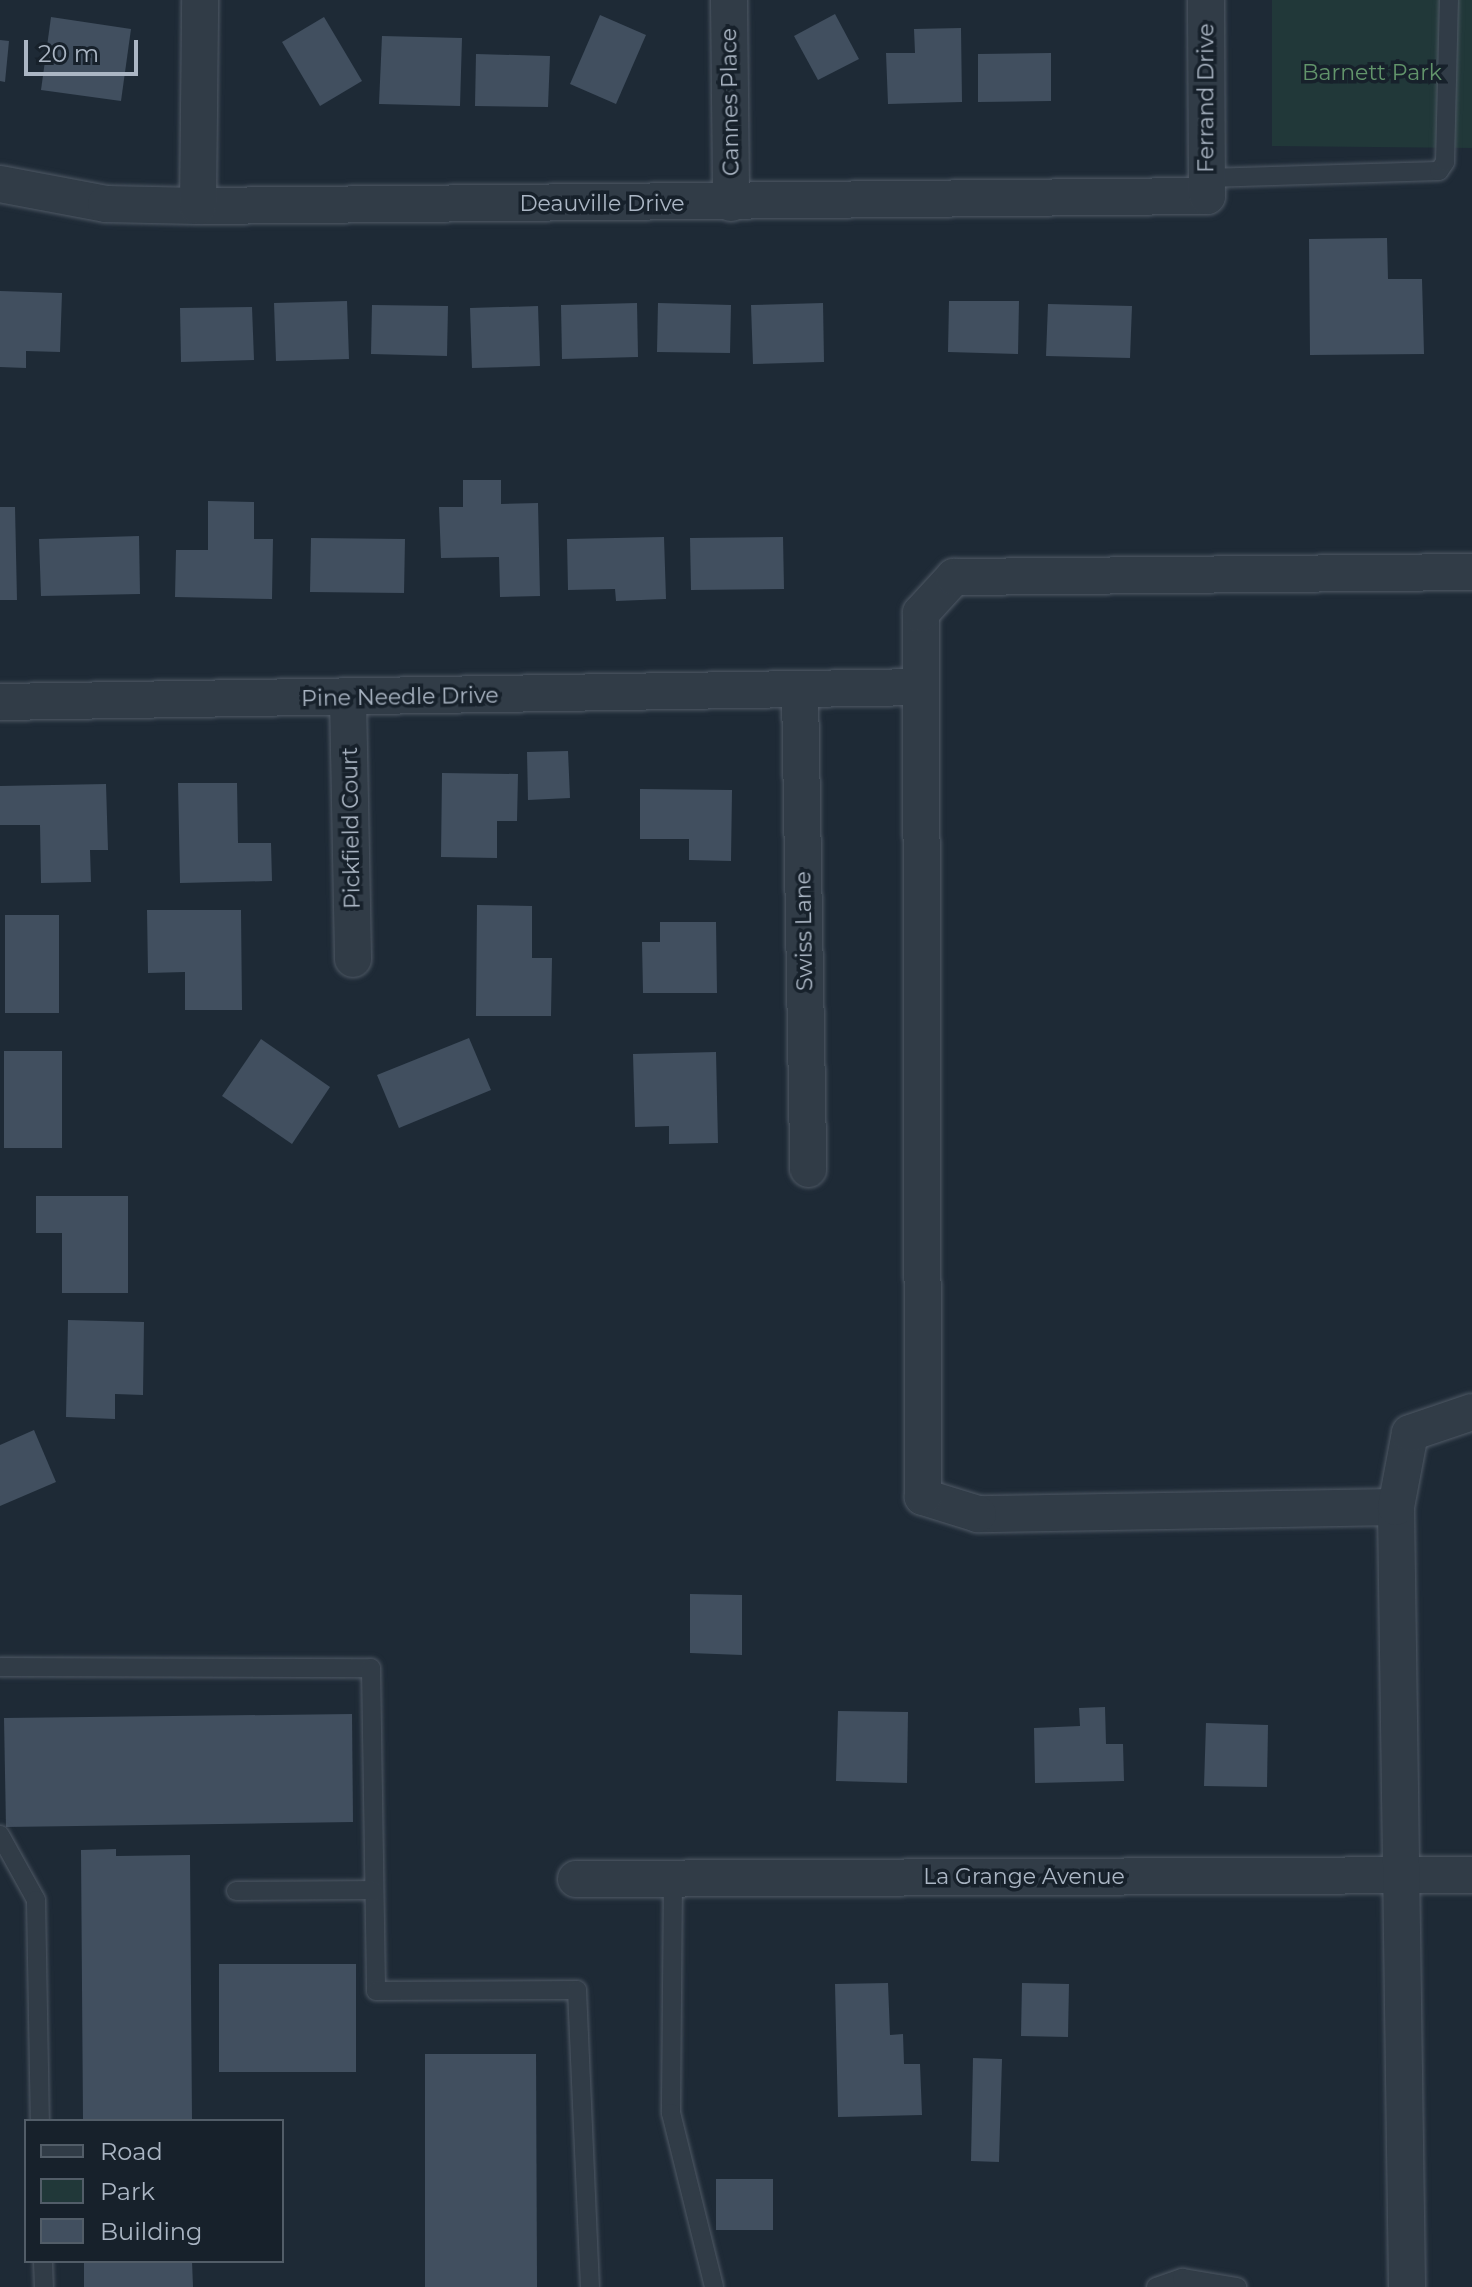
<!DOCTYPE html>
<style>
body{margin:0}
#map{position:relative;width:1472px;height:2287px;overflow:hidden;background:#1e2a36;font-family:Montserrat,sans-serif}
div>[style]{position:absolute}
.green>*{inset:0;background:#213839}
.building>*{inset:0;background:#414f5f}
.roads{filter:drop-shadow(0 0 2px #4f5965) drop-shadow(0 0 2px #4f5965)}
.service>*{height:18px;margin:-9px;padding:0 9px;transform-origin:9px;border-radius:9px;background:#313c47}
.minor>*{height:36px;margin:-18px;padding:0 18px;transform-origin:18px;border-radius:18px;background:#313c47}
span{translate:-50% -50%;white-space:nowrap;text-align:center;line-height:1.15;-webkit-text-stroke:7px #17212b;paint-order:stroke}
.park-label{font-size:22px;color:#62956b}
.street-label{font-size:22px;color:#abb6c4}
.legend{position:absolute;left:24px;top:2119px;width:260px;height:144px;box-sizing:border-box;background:#17212b;border:2px solid #525d68;margin:0;padding:10px 14px;list-style:none;font-size:24px;color:#abb6c4}
.legend li{display:flex;align-items:center;gap:16px;height:40px}
.legend b{width:40px;border:2px solid #525d68}
.scale{position:absolute;left:24px;top:40px;width:114px;height:36px;box-sizing:border-box;border:4px solid #abb6c4;border-top:0;padding-left:10px;font-size:24px;line-height:28px;white-space:nowrap;color:#abb6c4;-webkit-text-stroke:6px #17212b;paint-order:stroke}
</style>
<div id="map">
<div class="green">
<i style="clip-path:polygon(1272px 0,1472px 0,1472px 148px,1272px 146px)"></i>
</div>
<div class="building">
<i style="clip-path:polygon(835px 14px,859px 59px,818px 80px,794px 36px)"></i>
<i style="clip-path:polygon(600px 15px,646px 35px,616px 104px,570px 84px)"></i>
<i style="clip-path:polygon(51px 17px,131px 29px,121px 101px,41px 90px)"></i>
<i style="clip-path:polygon(324px 17px,362px 81px,320px 106px,282px 42px)"></i>
<i style="clip-path:polygon(961px 28px,962px 102px,888px 104px,886px 53px,915px 53px,914px 29px)"></i>
<i style="clip-path:polygon(382px 36px,462px 38px,460px 106px,379px 104px)"></i>
<i style="clip-path:polygon(0 40px,9px 41px,5px 82px,0 81px)"></i>
<i style="clip-path:polygon(1051px 53px,1051px 101px,978px 102px,978px 54px)"></i>
<i style="clip-path:polygon(476px 54px,550px 56px,548px 107px,475px 106px)"></i>
<i style="clip-path:polygon(1387px 238px,1388px 279px,1422px 279px,1424px 354px,1310px 355px,1309px 239px)"></i>
<i style="clip-path:polygon(0 291px,62px 293px,60px 352px,26px 351px,26px 368px,0 367px)"></i>
<i style="clip-path:polygon(347px 301px,349px 359px,276px 361px,274px 303px)"></i>
<i style="clip-path:polygon(949px 301px,1019px 301px,1018px 354px,948px 352px)"></i>
<i style="clip-path:polygon(637px 303px,638px 357px,562px 359px,561px 305px)"></i>
<i style="clip-path:polygon(658px 303px,731px 305px,730px 353px,657px 352px)"></i>
<i style="clip-path:polygon(823px 303px,824px 362px,753px 364px,751px 305px)"></i>
<i style="clip-path:polygon(1048px 304px,1132px 306px,1130px 358px,1046px 356px)"></i>
<i style="clip-path:polygon(372px 305px,448px 306px,447px 356px,371px 354px)"></i>
<i style="clip-path:polygon(538px 306px,540px 366px,472px 368px,470px 308px)"></i>
<i style="clip-path:polygon(252px 307px,254px 360px,181px 362px,180px 308px)"></i>
<i style="clip-path:polygon(463px 480px,501px 480px,501px 504px,538px 503px,540px 596px,500px 597px,499px 557px,441px 558px,439px 507px,463px 507px)"></i>
<i style="clip-path:polygon(208px 501px,254px 502px,254px 539px,273px 539px,272px 599px,175px 597px,176px 550px,208px 550px)"></i>
<i style="clip-path:polygon(0 507px,15px 507px,17px 600px,0 600px)"></i>
<i style="clip-path:polygon(139px 536px,140px 594px,41px 596px,39px 539px)"></i>
<i style="clip-path:polygon(664px 537px,666px 599px,616px 601px,615px 589px,568px 590px,567px 539px)"></i>
<i style="clip-path:polygon(783px 537px,784px 589px,691px 590px,690px 538px)"></i>
<i style="clip-path:polygon(311px 538px,405px 539px,404px 593px,310px 592px)"></i>
<i style="clip-path:polygon(568px 751px,570px 798px,528px 800px,527px 752px)"></i>
<i style="clip-path:polygon(442px 773px,518px 774px,517px 821px,497px 821px,497px 858px,441px 857px)"></i>
<i style="clip-path:polygon(178px 783px,237px 783px,238px 843px,271px 843px,272px 881px,180px 883px)"></i>
<i style="clip-path:polygon(106px 784px,108px 850px,90px 850px,91px 882px,41px 883px,40px 825px,0 825px,0 786px)"></i>
<i style="clip-path:polygon(640px 789px,732px 790px,731px 861px,689px 860px,689px 839px,640px 839px)"></i>
<i style="clip-path:polygon(477px 905px,532px 906px,532px 958px,552px 958px,551px 1016px,476px 1016px)"></i>
<i style="clip-path:polygon(147px 910px,241px 910px,242px 1010px,185px 1010px,185px 972px,148px 973px)"></i>
<i style="clip-path:polygon(5px 915px,59px 915px,59px 1013px,5px 1013px)"></i>
<i style="clip-path:polygon(660px 922px,716px 922px,717px 993px,643px 993px,642px 942px,660px 942px)"></i>
<i style="clip-path:polygon(469px 1038px,491px 1090px,399px 1128px,377px 1075px)"></i>
<i style="clip-path:polygon(261px 1039px,330px 1087px,292px 1144px,222px 1096px)"></i>
<i style="clip-path:polygon(4px 1051px,62px 1051px,62px 1148px,4px 1148px)"></i>
<i style="clip-path:polygon(716px 1052px,718px 1143px,669px 1144px,669px 1126px,635px 1127px,633px 1054px)"></i>
<i style="clip-path:polygon(36px 1196px,128px 1196px,128px 1293px,62px 1293px,62px 1233px,36px 1233px)"></i>
<i style="clip-path:polygon(68px 1320px,144px 1322px,143px 1395px,115px 1394px,115px 1419px,66px 1417px)"></i>
<i style="clip-path:polygon(34px 1430px,56px 1482px,0 1506px,0 1445px)"></i>
<i style="clip-path:polygon(690px 1594px,742px 1595px,742px 1655px,690px 1653px)"></i>
<i style="clip-path:polygon(1105px 1707px,1106px 1744px,1123px 1744px,1124px 1781px,1035px 1783px,1034px 1728px,1080px 1726px,1079px 1708px)"></i>
<i style="clip-path:polygon(838px 1711px,908px 1712px,907px 1783px,836px 1781px)"></i>
<i style="clip-path:polygon(352px 1714px,353px 1822px,6px 1827px,4px 1718px)"></i>
<i style="clip-path:polygon(1206px 1723px,1268px 1725px,1267px 1787px,1204px 1786px)"></i>
<i style="clip-path:polygon(116px 1849px,116px 1856px,190px 1855px,192px 2121px,83px 2121px,81px 1850px)"></i>
<i style="clip-path:polygon(219px 1964px,356px 1964px,356px 2072px,219px 2072px)"></i>
<i style="clip-path:polygon(888px 1983px,890px 2035px,903px 2034px,904px 2064px,920px 2064px,922px 2115px,838px 2117px,835px 1984px)"></i>
<i style="clip-path:polygon(1022px 1983px,1069px 1984px,1068px 2037px,1021px 2036px)"></i>
<i style="clip-path:polygon(425px 2054px,536px 2054px,537px 2287px,425px 2287px)"></i>
<i style="clip-path:polygon(973px 2058px,1002px 2059px,999px 2162px,971px 2161px)"></i>
<i style="clip-path:polygon(716px 2179px,773px 2179px,773px 2230px,716px 2230px)"></i>
<i style="clip-path:polygon(84px 2261px,192px 2261px,193px 2287px,84px 2287px)"></i>
</div>
<div class="roads">
<div class="service">
<i style="left:1207px;top:178px;width:232px;rotate:-1.7deg"></i>
<i style="left:1439px;top:171px;width:11px;rotate:-56deg"></i>
<i style="left:1445px;top:162px;width:162px;rotate:-88.6deg"></i>
<i style="left:0;top:1667px;width:371px;rotate:0.2deg"></i>
<i style="left:371px;top:1668px;width:323px;rotate:89.1deg"></i>
<i style="left:376px;top:1991px;width:201px;rotate:-0.3deg"></i>
<i style="left:577px;top:1990px;width:297px;rotate:87.5deg"></i>
<i style="left:0;top:1835px;width:74px;rotate:61deg"></i>
<i style="left:36px;top:1900px;width:221px;rotate:89deg"></i>
<i style="left:673px;top:1878px;width:235px;rotate:90.5deg"></i>
<i style="left:671px;top:2113px;width:179px;rotate:76.1deg"></i>
<i style="left:236px;top:1891px;width:137px;rotate:-0.4deg"></i>
<i style="left:43px;top:2261px;width:26px;rotate:88deg"></i>
<i style="left:1156px;top:2287px;width:28px;rotate:-19deg"></i>
<i style="left:1182px;top:2278px;width:56px;rotate:9.3deg"></i>
</div>
<div class="minor">
<i style="left:729px;top:0;width:203px;rotate:89.4deg"></i>
<i style="left:0;top:184px;width:108px;rotate:10.7deg"></i>
<i style="left:106px;top:204px;width:92px;rotate:1.2deg"></i>
<i style="left:198px;top:206px;width:1009px;rotate:-0.57deg"></i>
<i style="left:1207px;top:196px;width:196px;rotate:-90.3deg"></i>
<i style="left:198px;top:206px;width:206px;rotate:-89.4deg"></i>
<i style="left:800px;top:692px;width:477px;rotate:89deg"></i>
<i style="left:348px;top:698px;width:261px;rotate:88.9deg"></i>
<i style="left:0;top:702px;width:921px;rotate:-0.93deg"></i>
<i style="left:1396px;top:1507px;width:418px;rotate:179deg"></i>
<i style="left:978px;top:1514px;width:58px;rotate:-162.8deg"></i>
<i style="left:923px;top:1497px;width:884px;rotate:-90.13deg"></i>
<i style="left:921px;top:613px;width:49px;rotate:-47.5deg"></i>
<i style="left:954px;top:577px;width:518px;rotate:-0.55deg"></i>
<i style="left:576px;top:1879px;width:896px;rotate:-0.26deg"></i>
<i style="left:1407px;top:2287px;width:780px;rotate:-90.81deg"></i>
<i style="left:1396px;top:1507px;width:75px;rotate:-79.3deg"></i>
<i style="left:1410px;top:1433px;width:65px;rotate:-18.7deg"></i>
</div>
</div>
<div class="park-label">
<span style="left:1372px;top:73px">Barnett Park</span>
</div>
<div class="street-label">
<span style="left:1206px;top:98px;rotate:-90deg">Ferrand Drive</span>
<span style="left:730px;top:102px;rotate:-91deg">Cannes Place</span>
<span style="left:602px;top:204px">Deauville Drive</span>
<span style="left:400px;top:697px;rotate:-1deg">Pine Needle Drive</span>
<span style="left:351px;top:828px;rotate:-91deg">Pickfield Court</span>
<span style="left:804px;top:931px;rotate:-91deg">Swiss Lane</span>
<span style="left:1024px;top:1877px">La Grange Avenue</span>
</div>
<ul class="legend">
<li><b style="height:10px;background:#313c47"></b>Road</li>
<li><b style="height:22px;background:#213839"></b>Park</li>
<li><b style="height:22px;background:#414f5f"></b>Building</li>
</ul>
<div class="scale">20 m</div>
</div>
